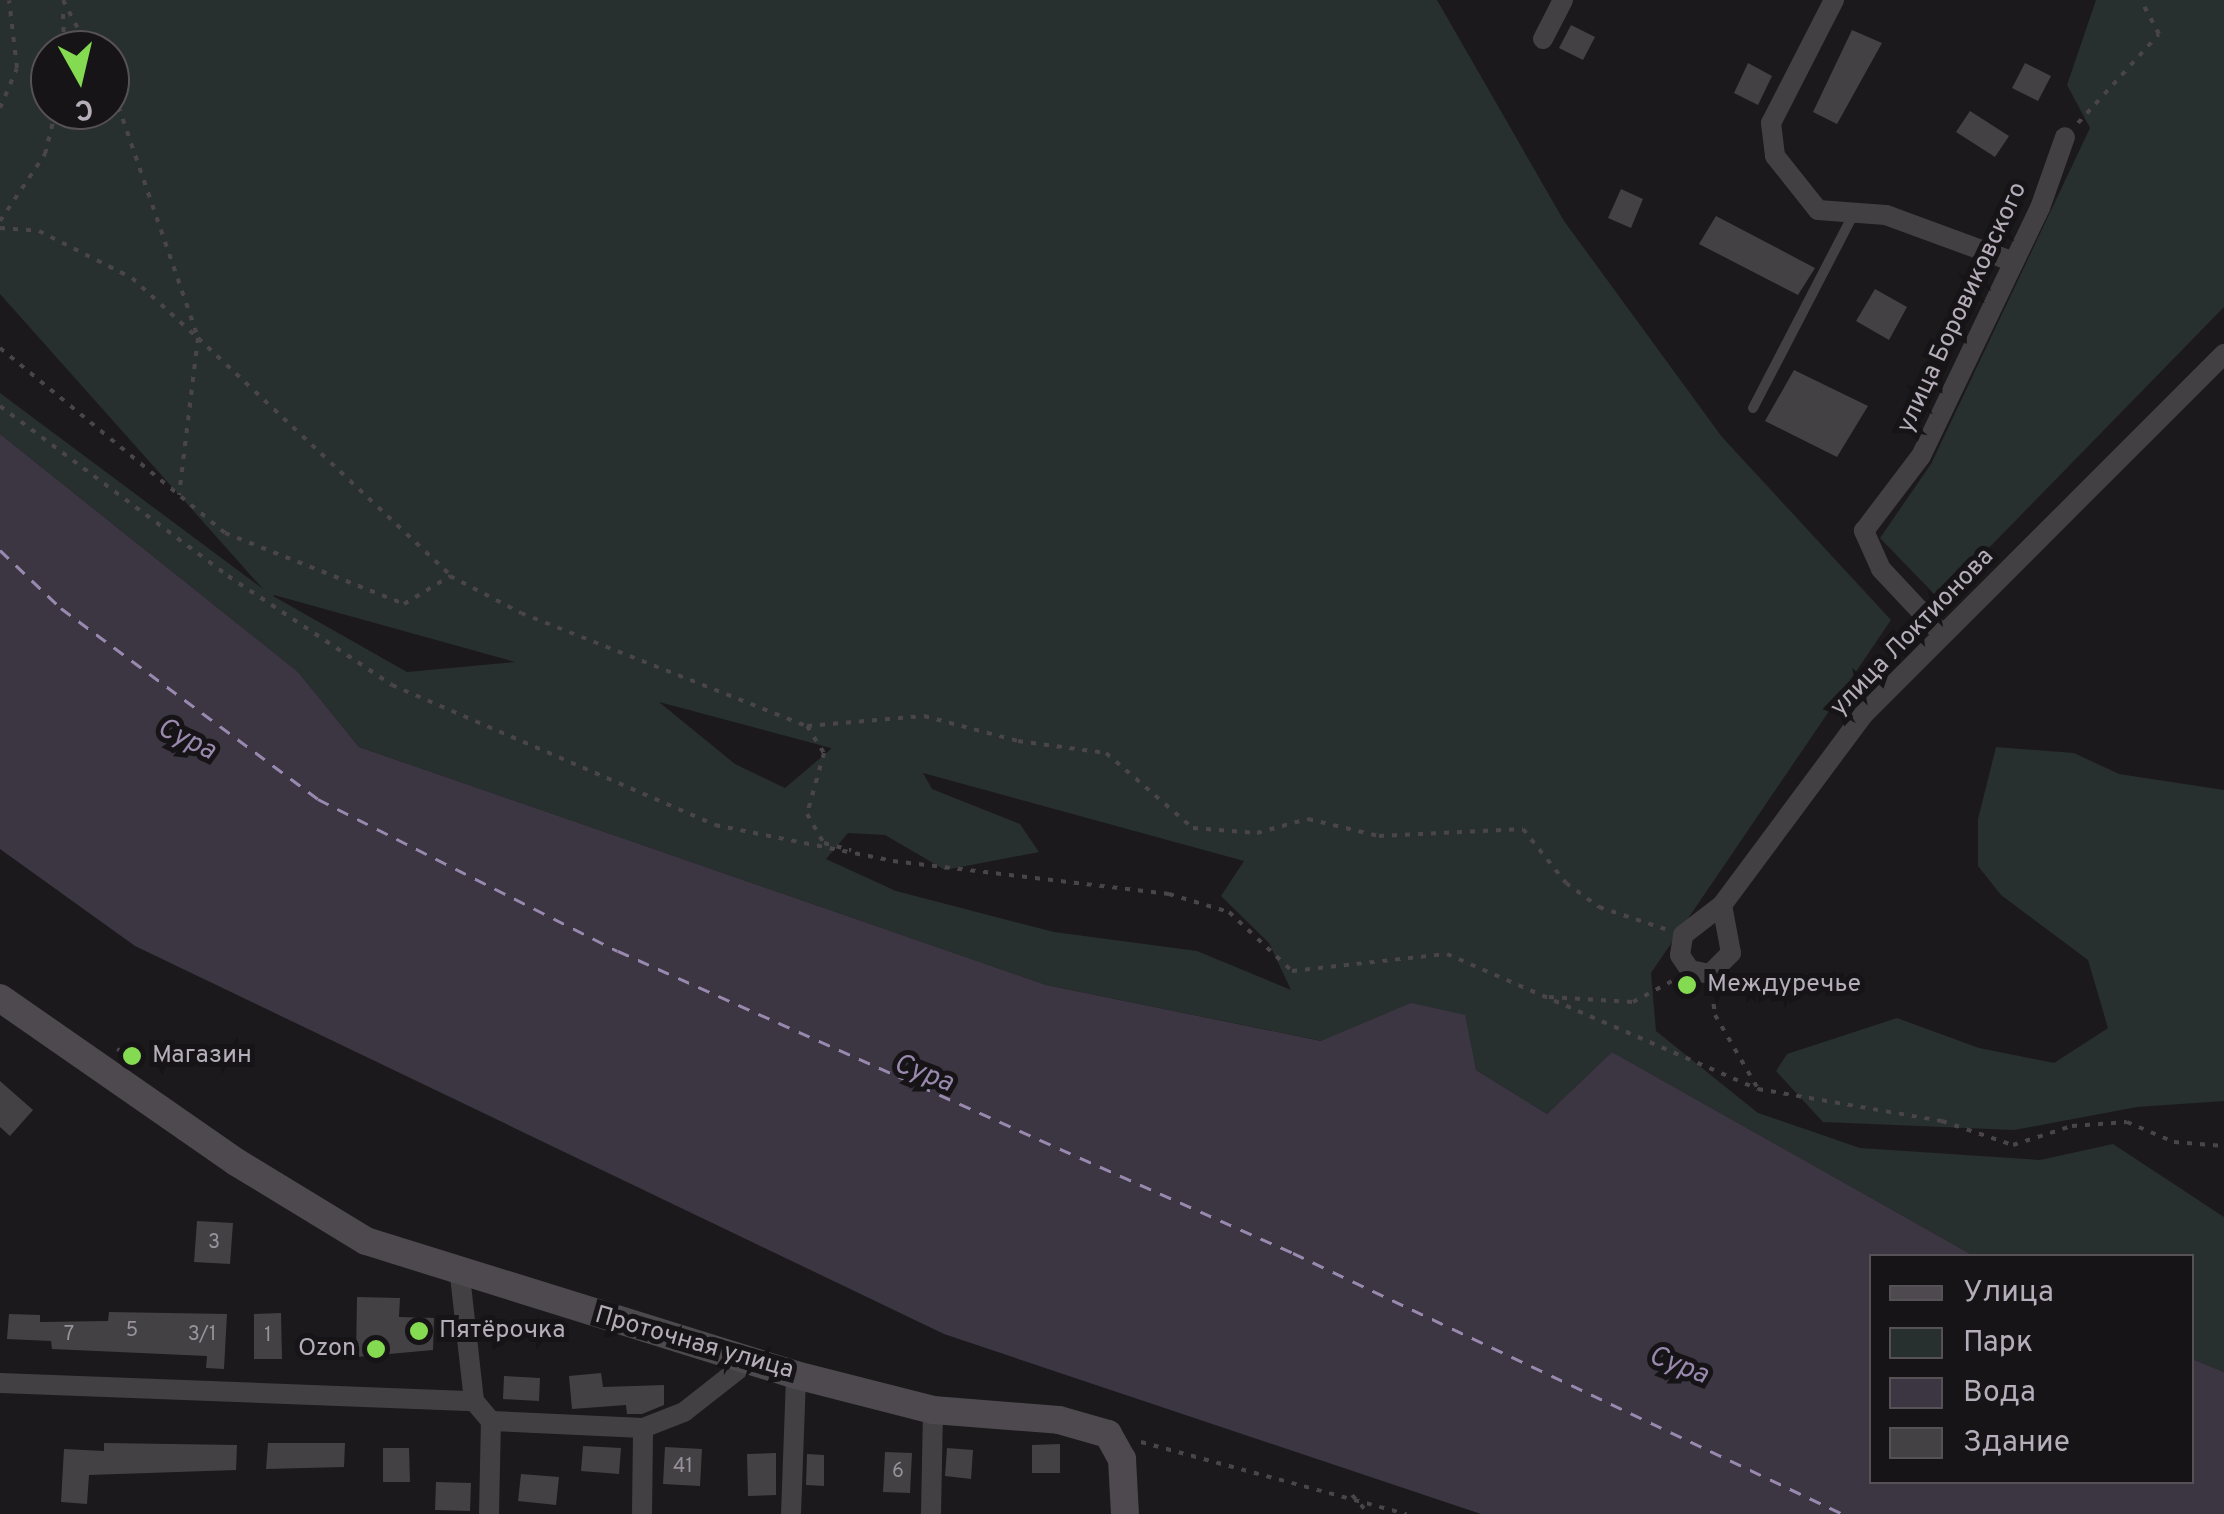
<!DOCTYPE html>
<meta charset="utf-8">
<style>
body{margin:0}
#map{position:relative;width:2224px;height:1514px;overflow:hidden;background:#1b191b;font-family:Overpass,sans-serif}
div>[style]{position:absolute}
.green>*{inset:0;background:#282f2f}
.water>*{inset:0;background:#3c3643}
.ferry>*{height:2.5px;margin-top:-1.25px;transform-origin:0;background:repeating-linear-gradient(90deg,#9989af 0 12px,transparent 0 22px)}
.building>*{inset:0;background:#444145}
.path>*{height:4px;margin-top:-2px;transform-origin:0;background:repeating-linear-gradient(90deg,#49454b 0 5px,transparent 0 13px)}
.service>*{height:10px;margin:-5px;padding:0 5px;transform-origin:5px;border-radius:5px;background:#434044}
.minor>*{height:20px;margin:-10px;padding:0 10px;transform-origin:10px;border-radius:10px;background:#434044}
.secondary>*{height:28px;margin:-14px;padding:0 14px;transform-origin:14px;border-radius:14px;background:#4d494f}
.dots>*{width:28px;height:28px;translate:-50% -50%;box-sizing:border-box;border:5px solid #161416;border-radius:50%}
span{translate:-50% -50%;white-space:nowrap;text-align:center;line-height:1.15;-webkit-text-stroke:10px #161416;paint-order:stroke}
.number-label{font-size:20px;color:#99929c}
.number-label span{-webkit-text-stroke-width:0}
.street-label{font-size:25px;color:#b5adb9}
.poi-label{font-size:25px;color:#b5adb9}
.left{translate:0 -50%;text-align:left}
.right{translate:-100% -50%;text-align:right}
.water-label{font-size:28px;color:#9989af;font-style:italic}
.legend{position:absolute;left:1869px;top:1254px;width:325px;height:230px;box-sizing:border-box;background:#161416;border:2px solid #565157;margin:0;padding:12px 18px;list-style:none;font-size:30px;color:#b5adb9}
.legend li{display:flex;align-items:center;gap:20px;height:50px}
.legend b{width:50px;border:2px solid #565157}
.north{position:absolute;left:30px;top:30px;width:100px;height:100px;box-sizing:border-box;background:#161416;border:2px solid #565157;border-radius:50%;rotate:172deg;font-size:28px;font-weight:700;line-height:40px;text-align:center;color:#b5adb9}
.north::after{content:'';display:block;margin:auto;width:35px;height:45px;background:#84db51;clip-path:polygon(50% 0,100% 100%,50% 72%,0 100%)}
</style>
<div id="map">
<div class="green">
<i style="clip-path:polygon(evenodd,0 0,1437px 0,1564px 221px,1722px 437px,1891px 620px,1651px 973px,1656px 1031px,1758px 1113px,1860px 1148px,2040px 1160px,2113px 1144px,2224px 1217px,2224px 1372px,2192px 1359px,2192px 1256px,1974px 1256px,1612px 1052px,1547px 1114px,1476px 1070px,1411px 1004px,1322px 1041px,1046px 985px,359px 747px,298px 672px,0 434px,0 393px,263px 589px,0 294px,0 0,50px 50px,110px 50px,110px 110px,50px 110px,50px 50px,0 0,273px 596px,274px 595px,515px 662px,407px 672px,273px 596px,0 0,659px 702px,831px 748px,831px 749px,785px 788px,735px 764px,659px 702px,0 0,923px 773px,1244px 861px,1221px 896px,1269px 943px,1291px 990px,1197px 951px,1054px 932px,896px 891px,826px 859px,848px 833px,885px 835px,945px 870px,1039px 852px,1020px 824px,932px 789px,923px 773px)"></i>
<i style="clip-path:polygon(2096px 0,2224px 0,2224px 307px,1939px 599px,1880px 538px,1931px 464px,2090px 128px,2067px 85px)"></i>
<i style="clip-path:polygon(1996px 747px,2074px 753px,2119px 774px,2224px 790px,2224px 1101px,2137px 1107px,2014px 1130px,1823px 1122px,1776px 1071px,1787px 1054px,1897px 1018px,1979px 1048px,2054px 1063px,2108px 1028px,2088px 960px,2001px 895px,1978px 866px,1978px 819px)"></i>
</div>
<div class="water">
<i style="clip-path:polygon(0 434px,298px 672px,359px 747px,1046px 985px,1321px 1041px,1411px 1003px,1465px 1015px,1476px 1070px,1547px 1114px,1612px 1052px,1974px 1256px,1872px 1256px,1872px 1482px,2192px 1482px,2192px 1359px,2224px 1372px,2224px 1514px,1481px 1514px,944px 1334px,135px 946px,0 849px)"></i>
</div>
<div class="ferry">
<i style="left:0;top:550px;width:84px;rotate:43.6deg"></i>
<i style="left:61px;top:608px;width:320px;rotate:36.6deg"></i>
<i style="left:318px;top:799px;width:336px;rotate:26.9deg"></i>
<i style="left:618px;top:951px;width:739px;rotate:24.1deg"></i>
<i style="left:1293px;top:1253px;width:609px;rotate:25.39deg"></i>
</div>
<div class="building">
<i style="clip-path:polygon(1571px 25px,1595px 37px,1583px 60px,1559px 48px)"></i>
<i style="clip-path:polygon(1852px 30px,1882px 43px,1837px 124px,1813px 112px)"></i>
<i style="clip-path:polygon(1748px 63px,1772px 76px,1758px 105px,1734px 93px)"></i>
<i style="clip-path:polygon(2025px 63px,2051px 76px,2038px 101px,2012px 88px)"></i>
<i style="clip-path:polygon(1970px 111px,2009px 136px,1995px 157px,1956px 132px)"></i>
<i style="clip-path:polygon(1621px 189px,1643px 199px,1631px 228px,1608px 218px)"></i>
<i style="clip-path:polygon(1716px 216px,1815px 268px,1798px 295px,1699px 244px)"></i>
<i style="clip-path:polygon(1875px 289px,1907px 307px,1889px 340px,1856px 321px)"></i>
<i style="clip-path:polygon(1794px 370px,1868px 406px,1837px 457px,1765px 421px)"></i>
<i style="clip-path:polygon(0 1081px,33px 1110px,10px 1136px,0 1127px)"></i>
<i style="clip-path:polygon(197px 1221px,233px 1223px,230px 1264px,194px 1262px)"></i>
<i style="clip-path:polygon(357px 1297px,400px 1298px,399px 1317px,434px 1318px,433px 1350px,356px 1357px)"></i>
<i style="clip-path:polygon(109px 1312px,227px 1314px,224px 1369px,206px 1368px,207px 1356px,52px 1349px,51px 1341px,7px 1339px,9px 1314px,40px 1315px,40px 1322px,108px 1321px)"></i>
<i style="clip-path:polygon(281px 1313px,282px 1359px,254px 1359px,254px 1314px)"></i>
<i style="clip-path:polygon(601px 1373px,603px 1387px,664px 1385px,664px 1405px,642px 1414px,627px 1414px,626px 1405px,572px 1409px,569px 1376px)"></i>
<i style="clip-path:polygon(504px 1376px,540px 1378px,539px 1401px,503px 1399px)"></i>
<i style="clip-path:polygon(104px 1443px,237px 1445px,236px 1470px,89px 1475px,87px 1504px,61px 1502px,64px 1449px,104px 1451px)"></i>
<i style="clip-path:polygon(268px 1443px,345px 1443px,344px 1467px,266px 1469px)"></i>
<i style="clip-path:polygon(1060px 1444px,1060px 1473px,1032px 1473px,1032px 1445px)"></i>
<i style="clip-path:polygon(583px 1446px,621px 1448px,619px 1474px,581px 1471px)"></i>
<i style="clip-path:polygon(665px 1447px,702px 1449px,700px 1486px,663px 1484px)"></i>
<i style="clip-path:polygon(383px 1448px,409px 1448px,410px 1482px,383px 1482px)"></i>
<i style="clip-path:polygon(947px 1448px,973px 1450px,971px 1479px,945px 1476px)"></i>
<i style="clip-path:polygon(885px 1452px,912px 1453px,910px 1493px,883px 1492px)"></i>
<i style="clip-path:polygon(776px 1453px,776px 1495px,748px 1496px,747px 1454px)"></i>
<i style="clip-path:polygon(807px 1454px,824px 1455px,824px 1486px,806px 1485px)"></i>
<i style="clip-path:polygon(521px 1474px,559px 1477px,556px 1505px,518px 1501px)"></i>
<i style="clip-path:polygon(436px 1482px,471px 1483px,470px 1511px,435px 1510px)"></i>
</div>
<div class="path">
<i style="left:63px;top:0;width:56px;rotate:62.5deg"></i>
<i style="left:63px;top:14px;width:36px;rotate:88deg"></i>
<i style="left:110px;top:82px;width:271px;rotate:71deg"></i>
<i style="left:198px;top:338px;width:345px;rotate:43.2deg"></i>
<i style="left:0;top:108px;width:43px;rotate:-67deg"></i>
<i style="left:17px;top:68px;width:68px;rotate:-96.7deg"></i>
<i style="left:2078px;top:123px;width:120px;rotate:-47.7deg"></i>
<i style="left:2159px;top:34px;width:38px;rotate:-118deg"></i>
<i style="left:0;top:221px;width:81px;rotate:-56.1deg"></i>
<i style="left:45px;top:154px;width:45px;rotate:-76deg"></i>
<i style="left:0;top:228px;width:39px;rotate:4deg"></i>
<i style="left:39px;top:231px;width:104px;rotate:26.8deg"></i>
<i style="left:132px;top:278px;width:89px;rotate:42.3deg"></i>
<i style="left:198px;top:338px;width:158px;rotate:96.9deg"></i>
<i style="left:0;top:348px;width:291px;rotate:39.4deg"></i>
<i style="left:225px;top:533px;width:193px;rotate:21.6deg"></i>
<i style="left:404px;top:604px;width:54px;rotate:-31.3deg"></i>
<i style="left:450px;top:576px;width:80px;rotate:27.5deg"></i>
<i style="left:521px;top:613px;width:308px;rotate:21.6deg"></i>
<i style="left:807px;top:726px;width:117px;rotate:-4.9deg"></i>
<i style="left:924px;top:716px;width:97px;rotate:14.9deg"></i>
<i style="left:1018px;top:741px;width:89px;rotate:7.8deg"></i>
<i style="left:1106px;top:753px;width:115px;rotate:40.8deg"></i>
<i style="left:1193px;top:828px;width:64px;rotate:4.5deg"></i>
<i style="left:1257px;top:833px;width:53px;rotate:-15.4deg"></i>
<i style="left:1308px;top:819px;width:73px;rotate:13.5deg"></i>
<i style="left:1379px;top:836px;width:144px;rotate:-2.8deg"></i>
<i style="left:1523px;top:829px;width:69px;rotate:51.5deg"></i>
<i style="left:1566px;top:883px;width:41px;rotate:36deg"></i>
<i style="left:1599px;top:907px;width:70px;rotate:18.4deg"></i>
<i style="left:0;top:406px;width:284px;rotate:36.7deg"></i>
<i style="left:228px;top:576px;width:197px;rotate:33.6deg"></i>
<i style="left:392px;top:685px;width:352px;rotate:23.4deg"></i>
<i style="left:715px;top:825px;width:182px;rotate:11.4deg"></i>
<i style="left:893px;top:861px;width:278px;rotate:6.8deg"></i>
<i style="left:1169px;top:894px;width:63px;rotate:16.7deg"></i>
<i style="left:1229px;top:912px;width:86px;rotate:43.1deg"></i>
<i style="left:1292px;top:971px;width:156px;rotate:-6.3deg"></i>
<i style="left:1447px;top:954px;width:339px;rotate:23.5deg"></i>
<i style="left:807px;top:726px;width:32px;rotate:58deg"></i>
<i style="left:824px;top:753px;width:63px;rotate:105.6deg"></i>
<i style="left:807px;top:814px;width:34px;rotate:60deg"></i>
<i style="left:824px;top:843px;width:28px;rotate:15deg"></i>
<i style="left:1712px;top:991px;width:24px;rotate:83deg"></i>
<i style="left:1715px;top:1015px;width:86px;rotate:59.8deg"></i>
<i style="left:1758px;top:1089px;width:187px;rotate:9.9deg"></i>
<i style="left:1942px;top:1121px;width:75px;rotate:18.7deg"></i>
<i style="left:2013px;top:1145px;width:62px;rotate:-17.9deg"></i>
<i style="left:2072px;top:1126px;width:55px;rotate:-4.2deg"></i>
<i style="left:2127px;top:1122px;width:51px;rotate:23.1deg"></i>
<i style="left:2174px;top:1142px;width:50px;rotate:4.6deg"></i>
<i style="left:1549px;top:997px;width:84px;rotate:3.4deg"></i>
<i style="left:1633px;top:1002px;width:47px;rotate:-28.2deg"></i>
<i style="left:117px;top:1049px;width:17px;rotate:25deg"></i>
<i style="left:1141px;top:1442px;width:275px;rotate:15.2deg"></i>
<i style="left:1352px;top:1495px;width:25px;rotate:48deg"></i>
</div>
<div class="service">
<i style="left:1753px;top:408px;width:220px;rotate:-62.6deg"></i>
</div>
<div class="minor">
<i style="left:1834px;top:0;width:138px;rotate:117.1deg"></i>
<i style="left:1771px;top:123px;width:33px;rotate:83deg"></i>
<i style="left:1775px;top:156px;width:69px;rotate:51.5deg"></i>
<i style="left:1818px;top:210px;width:68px;rotate:4.2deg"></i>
<i style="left:1886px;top:215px;width:136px;rotate:20.2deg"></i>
<i style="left:1543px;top:39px;width:44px;rotate:-62.9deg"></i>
<i style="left:1942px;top:634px;width:89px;rotate:-133.2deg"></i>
<i style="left:1881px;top:569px;width:42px;rotate:-114.1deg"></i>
<i style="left:1864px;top:531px;width:94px;rotate:-52.8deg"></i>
<i style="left:1921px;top:456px;width:275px;rotate:-64.4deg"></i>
<i style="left:2040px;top:208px;width:75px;rotate:-70.6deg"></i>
<i style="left:1722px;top:905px;width:49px;rotate:79.4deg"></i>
<i style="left:1731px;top:953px;width:30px;rotate:135deg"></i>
<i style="left:1710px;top:974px;width:20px;rotate:-169deg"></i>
<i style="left:1690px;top:970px;width:18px;rotate:-124deg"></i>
<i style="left:1680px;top:955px;width:20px;rotate:-81deg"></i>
<i style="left:1683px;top:935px;width:49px;rotate:-37.6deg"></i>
<i style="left:1722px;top:905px;width:237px;rotate:-53.4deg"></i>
<i style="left:1863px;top:715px;width:511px;rotate:-45deg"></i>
<i style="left:460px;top:1276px;width:126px;rotate:83.6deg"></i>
<i style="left:474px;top:1401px;width:26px;rotate:50deg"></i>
<i style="left:491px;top:1421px;width:152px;rotate:2.6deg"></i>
<i style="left:643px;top:1428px;width:44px;rotate:-21.3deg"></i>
<i style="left:684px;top:1412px;width:84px;rotate:-38.2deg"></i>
<i style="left:0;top:1383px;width:474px;rotate:2.2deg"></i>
<i style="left:489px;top:1514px;width:93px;rotate:-88.8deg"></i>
<i style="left:642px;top:1514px;width:86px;rotate:-89.3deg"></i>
<i style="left:791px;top:1514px;width:139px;rotate:-87.9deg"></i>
<i style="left:931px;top:1514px;width:104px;rotate:-88.9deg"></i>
</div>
<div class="secondary">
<i style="left:0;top:998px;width:287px;rotate:34.8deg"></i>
<i style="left:236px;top:1162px;width:152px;rotate:31.3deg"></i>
<i style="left:366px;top:1241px;width:450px;rotate:17.3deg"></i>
<i style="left:796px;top:1375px;width:141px;rotate:14.3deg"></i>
<i style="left:933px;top:1410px;width:126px;rotate:4.5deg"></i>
<i style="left:1059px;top:1420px;width:51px;rotate:15.9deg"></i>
<i style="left:1108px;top:1434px;width:29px;rotate:61deg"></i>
<i style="left:1122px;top:1459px;width:55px;rotate:86.9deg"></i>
</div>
<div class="dots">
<i style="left:1687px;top:985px;background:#84db51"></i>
<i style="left:132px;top:1056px;background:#84db51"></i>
<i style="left:419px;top:1331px;background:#84db51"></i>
<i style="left:376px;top:1349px;background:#84db51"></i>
</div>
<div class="number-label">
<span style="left:214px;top:1243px">3</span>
<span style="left:132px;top:1331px">5</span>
<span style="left:69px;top:1335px">7</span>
<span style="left:202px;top:1335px">3/1</span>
<span style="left:268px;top:1336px">1</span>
<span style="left:683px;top:1467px">41</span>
<span style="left:898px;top:1472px">6</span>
</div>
<div class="street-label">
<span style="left:1963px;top:308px;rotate:-65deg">улица Боровиковского</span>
<span style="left:1913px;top:633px;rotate:-46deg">улица Локтионова</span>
<span style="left:694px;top:1344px;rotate:16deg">Проточная улица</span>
</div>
<div class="poi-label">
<span class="left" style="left:1707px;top:985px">Междуречье</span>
<span class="left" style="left:152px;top:1056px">Магазин</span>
<span class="left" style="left:439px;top:1331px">Пятёрочка</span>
<span class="right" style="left:356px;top:1349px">Ozon</span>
</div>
<div class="water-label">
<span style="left:186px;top:740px;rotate:26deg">Сура</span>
<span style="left:923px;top:1074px;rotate:21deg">Сура</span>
<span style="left:1678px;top:1366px;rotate:21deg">Сура</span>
</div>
<ul class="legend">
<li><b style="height:12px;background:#4d494f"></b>Улица</li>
<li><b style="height:28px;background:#282f2f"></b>Парк</li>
<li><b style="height:28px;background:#3c3643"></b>Вода</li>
<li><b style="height:28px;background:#444145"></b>Здание</li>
</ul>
<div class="north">С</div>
</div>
